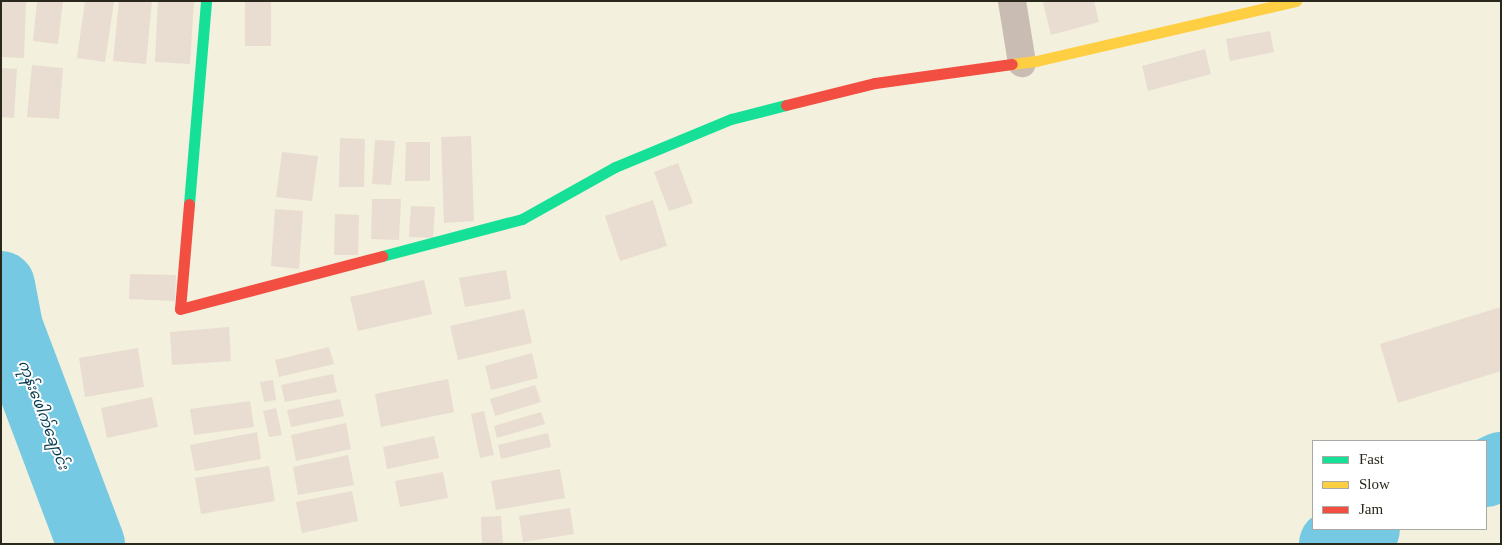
<!DOCTYPE html>
<meta charset="utf-8">
<style>
body{margin:0}
#map{position:relative;width:1502px;height:545px;overflow:hidden;background:#f3f0dd;font-family:"Times New Roman","Noto Sans Myanmar",serif}
div>[style]{position:absolute}
.river>*{height:68px;margin:-34px;padding:0 34px;transform-origin:34px;border-radius:34px;background:#76c9e3}
.building>*{inset:0;background:#e9dcd1}
.street>*{height:28px;margin:-14px;padding:0 14px;transform-origin:14px;border-radius:14px;background:#c9bcb3}
.fast>*{height:11px;margin:-5.5px;padding:0 5.5px;transform-origin:5.5px;border-radius:5.5px;background:#16e098}
.slow>*{height:11px;margin:-5.5px;padding:0 5.5px;transform-origin:5.5px;border-radius:5.5px;background:#ffcf43}
.jam>*{height:11px;margin:-5.5px;padding:0 5.5px;transform-origin:5.5px;border-radius:5.5px;background:#f24e42}
span{translate:-50% -50%;white-space:nowrap;text-align:center;line-height:1.15;-webkit-text-stroke:4px #fff;paint-order:stroke}
.water-label{font-size:15px;color:#053b4e;font-style:italic}
.frame{position:absolute;inset:0;border:2px solid #2a281c;pointer-events:none}
.legend{position:absolute;left:1312px;top:440px;width:175px;height:90px;box-sizing:border-box;background:#fff;border:1px solid #aaa9a4;margin:0;padding:6px 9px;list-style:none;font-size:15px;color:#2a281c}
.legend li{display:flex;align-items:center;gap:10px;height:25px}
.legend b{width:25px;border:1px solid #aaa9a4}
</style>
<div id="map">
<div class="river">
<i style="left:1px;top:285px;width:43px;rotate:79.2deg"></i>
<i style="left:9px;top:327px;width:232px;rotate:69.3deg"></i>
<i style="left:1486px;top:473px;width:17px;rotate:-25deg"></i>
<i style="left:1333px;top:544px;width:36px;rotate:-24deg"></i>
</div>
<div class="building">
<i style="clip-path:polygon(1px 1px,26px 1px,24px 58px,1px 57px)"></i>
<i style="clip-path:polygon(37px 1px,63px 1px,58px 44px,33px 41px)"></i>
<i style="clip-path:polygon(85px 1px,114px 2px,105px 62px,77px 58px)"></i>
<i style="clip-path:polygon(119px 1px,152px 1px,146px 64px,113px 61px)"></i>
<i style="clip-path:polygon(158px 1px,194px 1px,190px 64px,155px 62px)"></i>
<i style="clip-path:polygon(245px 1px,271px 1px,271px 46px,245px 46px)"></i>
<i style="clip-path:polygon(1050px 1px,1094px 1px,1099px 22px,1051px 35px,1043px 3px)"></i>
<i style="clip-path:polygon(1270px 31px,1274px 52px,1230px 61px,1226px 39px)"></i>
<i style="clip-path:polygon(1205px 49px,1211px 74px,1148px 91px,1142px 66px)"></i>
<i style="clip-path:polygon(32px 65px,63px 68px,59px 119px,27px 117px)"></i>
<i style="clip-path:polygon(1px 68px,17px 69px,14px 118px,1px 117px)"></i>
<i style="clip-path:polygon(471px 136px,474px 221px,444px 223px,441px 137px)"></i>
<i style="clip-path:polygon(340px 138px,365px 139px,364px 187px,339px 187px)"></i>
<i style="clip-path:polygon(375px 140px,395px 141px,391px 185px,372px 184px)"></i>
<i style="clip-path:polygon(406px 142px,430px 142px,430px 181px,405px 181px)"></i>
<i style="clip-path:polygon(282px 152px,318px 156px,312px 201px,276px 197px)"></i>
<i style="clip-path:polygon(678px 163px,693px 203px,669px 211px,654px 172px)"></i>
<i style="clip-path:polygon(372px 199px,401px 199px,399px 240px,371px 239px)"></i>
<i style="clip-path:polygon(653px 200px,667px 246px,620px 261px,605px 216px)"></i>
<i style="clip-path:polygon(411px 206px,435px 207px,433px 238px,409px 237px)"></i>
<i style="clip-path:polygon(275px 209px,303px 211px,299px 269px,271px 266px)"></i>
<i style="clip-path:polygon(335px 214px,359px 215px,358px 255px,334px 255px)"></i>
<i style="clip-path:polygon(506px 270px,511px 299px,465px 307px,459px 278px)"></i>
<i style="clip-path:polygon(130px 274px,176px 275px,175px 301px,129px 299px)"></i>
<i style="clip-path:polygon(424px 280px,432px 314px,358px 331px,350px 297px)"></i>
<i style="clip-path:polygon(1501px 307px,1501px 371px,1398px 403px,1380px 344px)"></i>
<i style="clip-path:polygon(524px 309px,532px 343px,458px 360px,450px 326px)"></i>
<i style="clip-path:polygon(229px 327px,231px 361px,172px 365px,170px 332px)"></i>
<i style="clip-path:polygon(329px 347px,334px 364px,279px 377px,275px 360px)"></i>
<i style="clip-path:polygon(138px 348px,144px 387px,85px 397px,79px 358px)"></i>
<i style="clip-path:polygon(532px 353px,538px 378px,491px 390px,485px 366px)"></i>
<i style="clip-path:polygon(333px 374px,337px 392px,285px 402px,281px 385px)"></i>
<i style="clip-path:polygon(448px 379px,454px 412px,381px 427px,375px 394px)"></i>
<i style="clip-path:polygon(273px 380px,276px 400px,264px 402px,260px 382px)"></i>
<i style="clip-path:polygon(535px 385px,541px 402px,495px 416px,490px 399px)"></i>
<i style="clip-path:polygon(152px 397px,158px 427px,107px 438px,101px 408px)"></i>
<i style="clip-path:polygon(340px 399px,344px 416px,291px 427px,287px 410px)"></i>
<i style="clip-path:polygon(250px 401px,254px 427px,194px 435px,190px 409px)"></i>
<i style="clip-path:polygon(276px 408px,282px 435px,269px 437px,263px 411px)"></i>
<i style="clip-path:polygon(484px 411px,494px 455px,480px 458px,471px 414px)"></i>
<i style="clip-path:polygon(541px 412px,545px 424px,497px 438px,494px 426px)"></i>
<i style="clip-path:polygon(346px 423px,351px 449px,296px 461px,291px 435px)"></i>
<i style="clip-path:polygon(257px 432px,261px 459px,195px 471px,190px 445px)"></i>
<i style="clip-path:polygon(548px 433px,551px 447px,501px 459px,498px 445px)"></i>
<i style="clip-path:polygon(434px 436px,439px 458px,387px 469px,383px 447px)"></i>
<i style="clip-path:polygon(348px 455px,354px 485px,298px 495px,293px 467px)"></i>
<i style="clip-path:polygon(269px 466px,275px 501px,201px 514px,195px 478px)"></i>
<i style="clip-path:polygon(560px 469px,565px 498px,496px 510px,491px 481px)"></i>
<i style="clip-path:polygon(443px 472px,448px 498px,400px 507px,395px 481px)"></i>
<i style="clip-path:polygon(352px 491px,358px 521px,302px 533px,296px 502px)"></i>
<i style="clip-path:polygon(570px 508px,574px 534px,523px 542px,519px 516px)"></i>
<i style="clip-path:polygon(501px 516px,503px 544px,482px 544px,481px 517px)"></i>
</div>
<div class="street">
<i style="left:1012px;top:1px;width:63px;rotate:80.8deg"></i>
</div>
<div class="fast">
<i style="left:189px;top:204px;width:204px;rotate:-85.2deg"></i>
<i style="left:382px;top:256px;width:145px;rotate:-14.8deg"></i>
<i style="left:522px;top:219px;width:107px;rotate:-29.2deg"></i>
<i style="left:615px;top:167px;width:126px;rotate:-22.5deg"></i>
<i style="left:731px;top:119px;width:57px;rotate:-14.3deg"></i>
</div>
<div class="slow">
<i style="left:1012px;top:64px;width:24px;rotate:-7deg"></i>
<i style="left:1036px;top:61px;width:267px;rotate:-13deg"></i>
</div>
<div class="jam">
<i style="left:786px;top:105px;width:92px;rotate:-13.9deg"></i>
<i style="left:875px;top:83px;width:138px;rotate:-7.9deg"></i>
<i style="left:189px;top:204px;width:105px;rotate:94.9deg"></i>
<i style="left:180px;top:309px;width:209px;rotate:-14.7deg"></i>
</div>
<div class="water-label">
<span style="left:43px;top:415px;rotate:69deg">ကုန်းဖေါက်ချောင်း</span>
</div>
<div class="frame"></div>
<ul class="legend">
<li><b style="height:6px;background:#16e098"></b>Fast</li>
<li><b style="height:6px;background:#ffcf43"></b>Slow</li>
<li><b style="height:6px;background:#f24e42"></b>Jam</li>
</ul>
</div>
